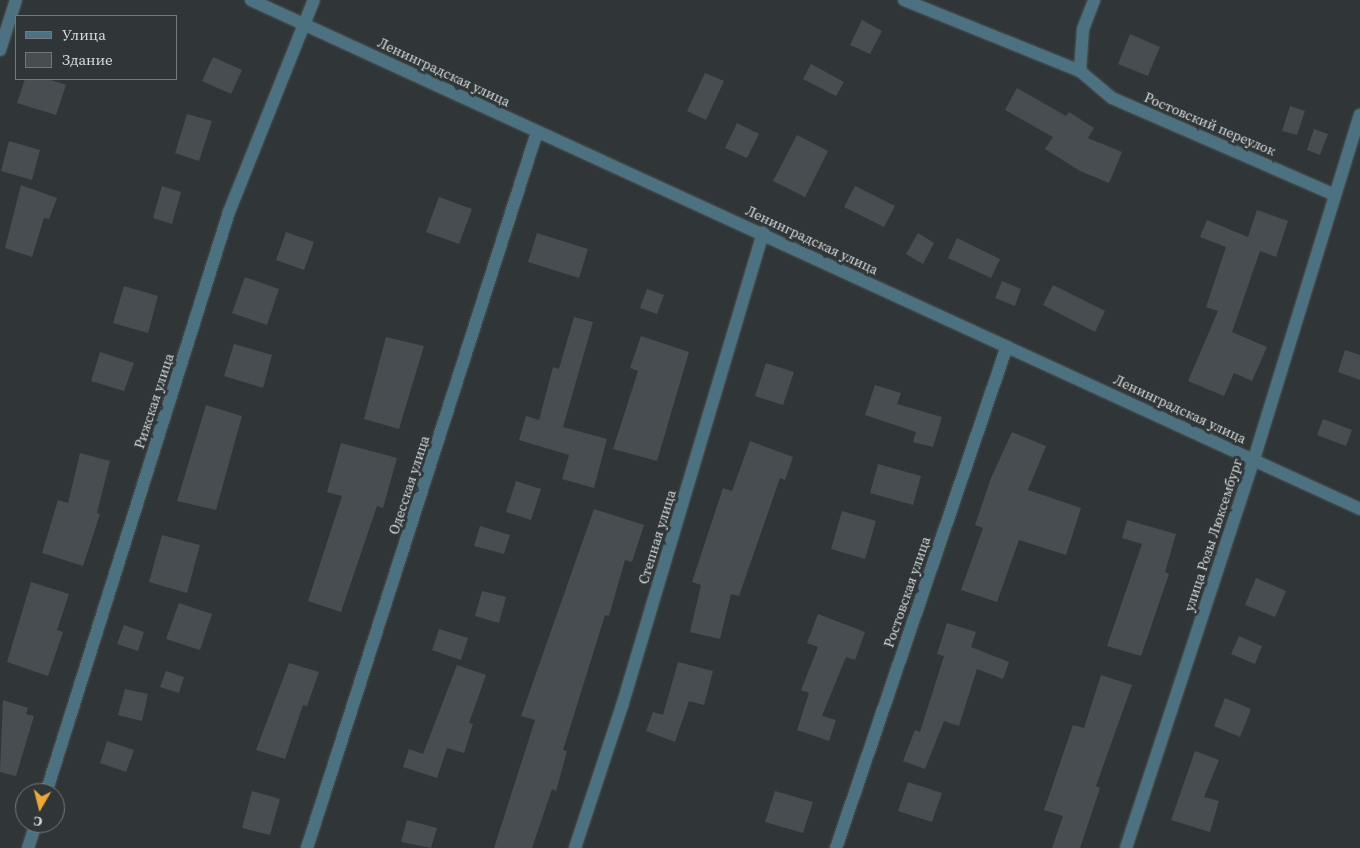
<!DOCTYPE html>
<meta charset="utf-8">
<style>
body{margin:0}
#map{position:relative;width:1360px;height:848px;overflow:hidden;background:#303638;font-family:"Source Serif 4",serif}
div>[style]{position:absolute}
.building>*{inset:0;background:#474d50}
.roads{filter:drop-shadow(0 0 1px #4e5456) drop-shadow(0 0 1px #4e5456)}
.minor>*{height:12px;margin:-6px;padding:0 6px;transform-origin:6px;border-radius:6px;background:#4c7181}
span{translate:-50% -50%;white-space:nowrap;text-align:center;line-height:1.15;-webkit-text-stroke:5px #303638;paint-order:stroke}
.street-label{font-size:14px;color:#d8dcdd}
.legend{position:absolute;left:15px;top:15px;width:162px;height:65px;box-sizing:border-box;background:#303638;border:1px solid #73787a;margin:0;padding:6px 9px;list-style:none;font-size:15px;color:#d8dcdd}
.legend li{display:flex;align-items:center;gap:10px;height:25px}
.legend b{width:25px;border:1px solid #73787a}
.north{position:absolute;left:15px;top:783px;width:50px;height:50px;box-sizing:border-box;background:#303638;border:1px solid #73787a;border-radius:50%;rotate:188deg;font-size:14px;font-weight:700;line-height:20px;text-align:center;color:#d8dcdd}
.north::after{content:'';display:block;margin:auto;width:18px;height:22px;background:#eca93a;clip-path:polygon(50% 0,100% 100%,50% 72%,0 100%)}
</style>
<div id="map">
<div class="building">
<i style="clip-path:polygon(862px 20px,882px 31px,870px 54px,850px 45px)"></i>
<i style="clip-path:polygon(1130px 34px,1160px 47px,1148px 76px,1118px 64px)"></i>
<i style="clip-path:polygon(213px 57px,242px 70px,231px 94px,202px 81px)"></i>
<i style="clip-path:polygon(811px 64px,844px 82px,836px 96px,803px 79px)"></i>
<i style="clip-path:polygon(705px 73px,724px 81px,706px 120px,687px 111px)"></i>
<i style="clip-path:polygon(25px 79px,48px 79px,66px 85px,56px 115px,17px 103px)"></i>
<i style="clip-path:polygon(1017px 88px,1066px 116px,1069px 112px,1094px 128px,1088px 138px,1122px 152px,1109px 183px,1080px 171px,1045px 149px,1053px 137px,1005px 110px)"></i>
<i style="clip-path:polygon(1290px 106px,1305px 111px,1297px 135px,1282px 131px)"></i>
<i style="clip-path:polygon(187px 114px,212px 121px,199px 161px,175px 153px)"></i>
<i style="clip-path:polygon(737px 123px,759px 134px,747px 158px,725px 148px)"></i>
<i style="clip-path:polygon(1314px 129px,1328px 134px,1320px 155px,1307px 150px)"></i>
<i style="clip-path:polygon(797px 135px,828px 151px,805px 197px,773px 181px)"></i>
<i style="clip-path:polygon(9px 141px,40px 150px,32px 180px,1px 171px)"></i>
<i style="clip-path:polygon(21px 185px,57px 198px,49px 219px,44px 218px,32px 257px,5px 248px)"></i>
<i style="clip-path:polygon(162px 186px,181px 192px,172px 224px,153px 218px)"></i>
<i style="clip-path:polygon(855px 186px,895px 206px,884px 227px,844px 207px)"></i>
<i style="clip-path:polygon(439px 197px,472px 209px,459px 244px,426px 232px)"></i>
<i style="clip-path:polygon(1257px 210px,1288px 221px,1276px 257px,1260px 251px,1232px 332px,1267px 347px,1252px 381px,1234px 373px,1224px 396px,1188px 381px,1218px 311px,1206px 307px,1226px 247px,1200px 237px,1207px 220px,1248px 237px)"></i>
<i style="clip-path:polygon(286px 232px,314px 242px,304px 270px,276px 260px)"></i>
<i style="clip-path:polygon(537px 233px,588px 249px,579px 278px,528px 262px)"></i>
<i style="clip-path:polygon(918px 233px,934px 243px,923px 264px,906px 254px)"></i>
<i style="clip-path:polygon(957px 238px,1000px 259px,991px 278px,948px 258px)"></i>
<i style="clip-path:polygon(245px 277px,279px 289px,267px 325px,232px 313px)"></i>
<i style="clip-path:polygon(1002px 281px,1021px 289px,1015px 306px,995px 298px)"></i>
<i style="clip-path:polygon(1053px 285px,1105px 311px,1095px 332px,1043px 305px)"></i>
<i style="clip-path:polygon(124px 286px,158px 296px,148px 333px,113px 323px)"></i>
<i style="clip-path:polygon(647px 289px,664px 295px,657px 314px,640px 308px)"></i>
<i style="clip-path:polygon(574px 317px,593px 322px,563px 427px,607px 439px,594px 488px,562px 479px,569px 455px,519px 440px,526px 416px,539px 420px,553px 367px,559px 369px)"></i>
<i style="clip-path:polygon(641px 336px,689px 352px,657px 461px,613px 449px,638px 371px,630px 368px)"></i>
<i style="clip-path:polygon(386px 337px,424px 346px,399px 429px,364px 419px)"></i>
<i style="clip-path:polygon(234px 344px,272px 355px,263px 388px,224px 376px)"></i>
<i style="clip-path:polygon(1345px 350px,1360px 355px,1360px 380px,1338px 372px)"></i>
<i style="clip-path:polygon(100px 352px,134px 363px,124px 391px,91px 381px)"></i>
<i style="clip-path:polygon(766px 363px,794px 372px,783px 405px,755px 396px)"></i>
<i style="clip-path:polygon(875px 385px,901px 393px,897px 404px,942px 417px,933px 447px,913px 442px,916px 432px,865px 415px)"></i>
<i style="clip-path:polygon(206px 405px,242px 416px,216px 510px,177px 501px)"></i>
<i style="clip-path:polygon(1323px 419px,1352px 430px,1346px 446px,1317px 435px)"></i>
<i style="clip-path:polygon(1012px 432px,1046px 446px,1028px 490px,1081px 508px,1066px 555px,1019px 540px,997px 602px,961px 590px,983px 528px,975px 525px,991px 478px)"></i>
<i style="clip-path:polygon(750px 441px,793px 457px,785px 480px,780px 478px,739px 596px,731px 594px,720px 639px,690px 632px,701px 585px,692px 582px,723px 488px,732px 491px)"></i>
<i style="clip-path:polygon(341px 443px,397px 458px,383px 508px,377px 506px,341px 612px,308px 601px,342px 496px,327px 492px)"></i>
<i style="clip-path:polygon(80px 453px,110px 461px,97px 513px,100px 514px,83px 566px,42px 553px,58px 500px,68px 503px)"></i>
<i style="clip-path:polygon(878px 464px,921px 476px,913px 505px,870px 493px)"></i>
<i style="clip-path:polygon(516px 481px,541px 489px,531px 520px,506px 512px)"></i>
<i style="clip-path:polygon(594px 509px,644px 525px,632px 562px,625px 560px,609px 616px,605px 615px,563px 750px,567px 751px,556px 791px,552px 789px,532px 848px,494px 848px,535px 720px,521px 716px)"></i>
<i style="clip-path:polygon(842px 511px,876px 521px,865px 559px,831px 549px)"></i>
<i style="clip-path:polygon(1127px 520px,1176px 534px,1165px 572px,1169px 574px,1141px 656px,1107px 646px,1142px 544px,1122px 538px)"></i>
<i style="clip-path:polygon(480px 526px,510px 535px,504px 554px,474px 546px)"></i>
<i style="clip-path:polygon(162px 535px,200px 545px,187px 593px,149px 582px)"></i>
<i style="clip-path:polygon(1256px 578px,1286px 591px,1275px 617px,1245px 605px)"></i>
<i style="clip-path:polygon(31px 582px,69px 594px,57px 630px,63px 632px,48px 676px,7px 662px)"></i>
<i style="clip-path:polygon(482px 591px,506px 597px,499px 623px,475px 616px)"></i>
<i style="clip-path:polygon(179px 603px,212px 614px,200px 650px,166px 639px)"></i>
<i style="clip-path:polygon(818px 614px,865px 632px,855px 660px,846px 657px,822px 716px,836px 720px,829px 741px,797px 730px,809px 693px,801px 690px,818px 647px,807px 643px)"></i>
<i style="clip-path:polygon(947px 623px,976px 632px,971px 647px,1009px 662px,1003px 679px,977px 669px,959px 726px,944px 721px,925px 769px,903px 761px,915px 730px,920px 732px,944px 656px,937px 654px)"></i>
<i style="clip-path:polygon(124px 625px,144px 632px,138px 651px,117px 644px)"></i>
<i style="clip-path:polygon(439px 629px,468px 638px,461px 660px,432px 650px)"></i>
<i style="clip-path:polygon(1239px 636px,1262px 646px,1255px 664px,1231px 654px)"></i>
<i style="clip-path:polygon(678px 662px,713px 671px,704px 705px,689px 701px,675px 742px,646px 731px,653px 712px,663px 715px)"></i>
<i style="clip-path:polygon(289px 663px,319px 672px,307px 706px,303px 705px,285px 759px,256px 750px)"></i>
<i style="clip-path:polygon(457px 665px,486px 675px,469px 723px,473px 724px,464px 753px,447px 748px,437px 778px,403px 767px,409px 749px,423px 754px)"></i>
<i style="clip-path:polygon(166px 671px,184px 677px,179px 693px,160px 687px)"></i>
<i style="clip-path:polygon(1101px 675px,1132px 685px,1096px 786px,1100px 788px,1080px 848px,1052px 848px,1063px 816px,1044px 810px,1073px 725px,1084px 728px)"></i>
<i style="clip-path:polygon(125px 689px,148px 694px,142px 721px,118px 715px)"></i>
<i style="clip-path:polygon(1225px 698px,1251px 709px,1240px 737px,1214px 726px)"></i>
<i style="clip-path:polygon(3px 700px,28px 708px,26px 714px,34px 716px,16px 776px,0 772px)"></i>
<i style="clip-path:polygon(107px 741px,134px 750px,126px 772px,100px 763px)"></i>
<i style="clip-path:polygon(1195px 751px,1219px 760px,1204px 797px,1219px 801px,1210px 832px,1171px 820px)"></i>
<i style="clip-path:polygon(908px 782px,942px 793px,932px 822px,898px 811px)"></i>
<i style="clip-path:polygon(252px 791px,280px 799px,270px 835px,242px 828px)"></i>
<i style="clip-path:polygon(775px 791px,813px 802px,803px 833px,765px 822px)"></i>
<i style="clip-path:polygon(407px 820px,437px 828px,431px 848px,401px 842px)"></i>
</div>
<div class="roads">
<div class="minor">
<i style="left:251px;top:0;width:1220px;rotate:24.65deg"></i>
<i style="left:904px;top:0;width:190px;rotate:22deg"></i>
<i style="left:1080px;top:71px;width:42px;rotate:40.2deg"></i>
<i style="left:1112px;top:98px;width:243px;rotate:23.5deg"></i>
<i style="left:0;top:50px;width:52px;rotate:-72.3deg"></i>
<i style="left:1080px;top:71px;width:42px;rotate:-85.9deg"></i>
<i style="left:1083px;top:29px;width:31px;rotate:-69deg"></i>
<i style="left:46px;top:793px;width:609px;rotate:-72.52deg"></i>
<i style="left:229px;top:212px;width:228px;rotate:-68.2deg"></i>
<i style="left:28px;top:848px;width:26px;rotate:-72deg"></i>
<i style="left:307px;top:848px;width:752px;rotate:-72.19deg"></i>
<i style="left:575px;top:848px;width:150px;rotate:-71.7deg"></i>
<i style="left:622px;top:706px;width:494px;rotate:-73.4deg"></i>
<i style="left:836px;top:848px;width:530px;rotate:-71.19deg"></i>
<i style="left:1126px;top:848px;width:410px;rotate:-71.8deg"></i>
<i style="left:1254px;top:459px;width:360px;rotate:-72.9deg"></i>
</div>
</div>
<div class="street-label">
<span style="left:444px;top:72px;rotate:25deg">Ленинградская улица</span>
<span style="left:1210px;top:124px;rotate:23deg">Ростовский переулок</span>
<span style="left:812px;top:240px;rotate:25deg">Ленинградская улица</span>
<span style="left:154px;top:401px;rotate:-72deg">Рижская улица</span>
<span style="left:1180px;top:409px;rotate:25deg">Ленинградская улица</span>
<span style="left:409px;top:485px;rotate:-72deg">Одесская улица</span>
<span style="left:1213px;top:535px;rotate:-72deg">улица Розы Люксембург</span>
<span style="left:657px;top:537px;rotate:-73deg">Степная улица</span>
<span style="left:907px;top:592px;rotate:-71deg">Ростовская улица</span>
</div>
<ul class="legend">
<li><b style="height:6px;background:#4c7181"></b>Улица</li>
<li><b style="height:14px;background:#474d50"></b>Здание</li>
</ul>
<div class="north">С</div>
</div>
